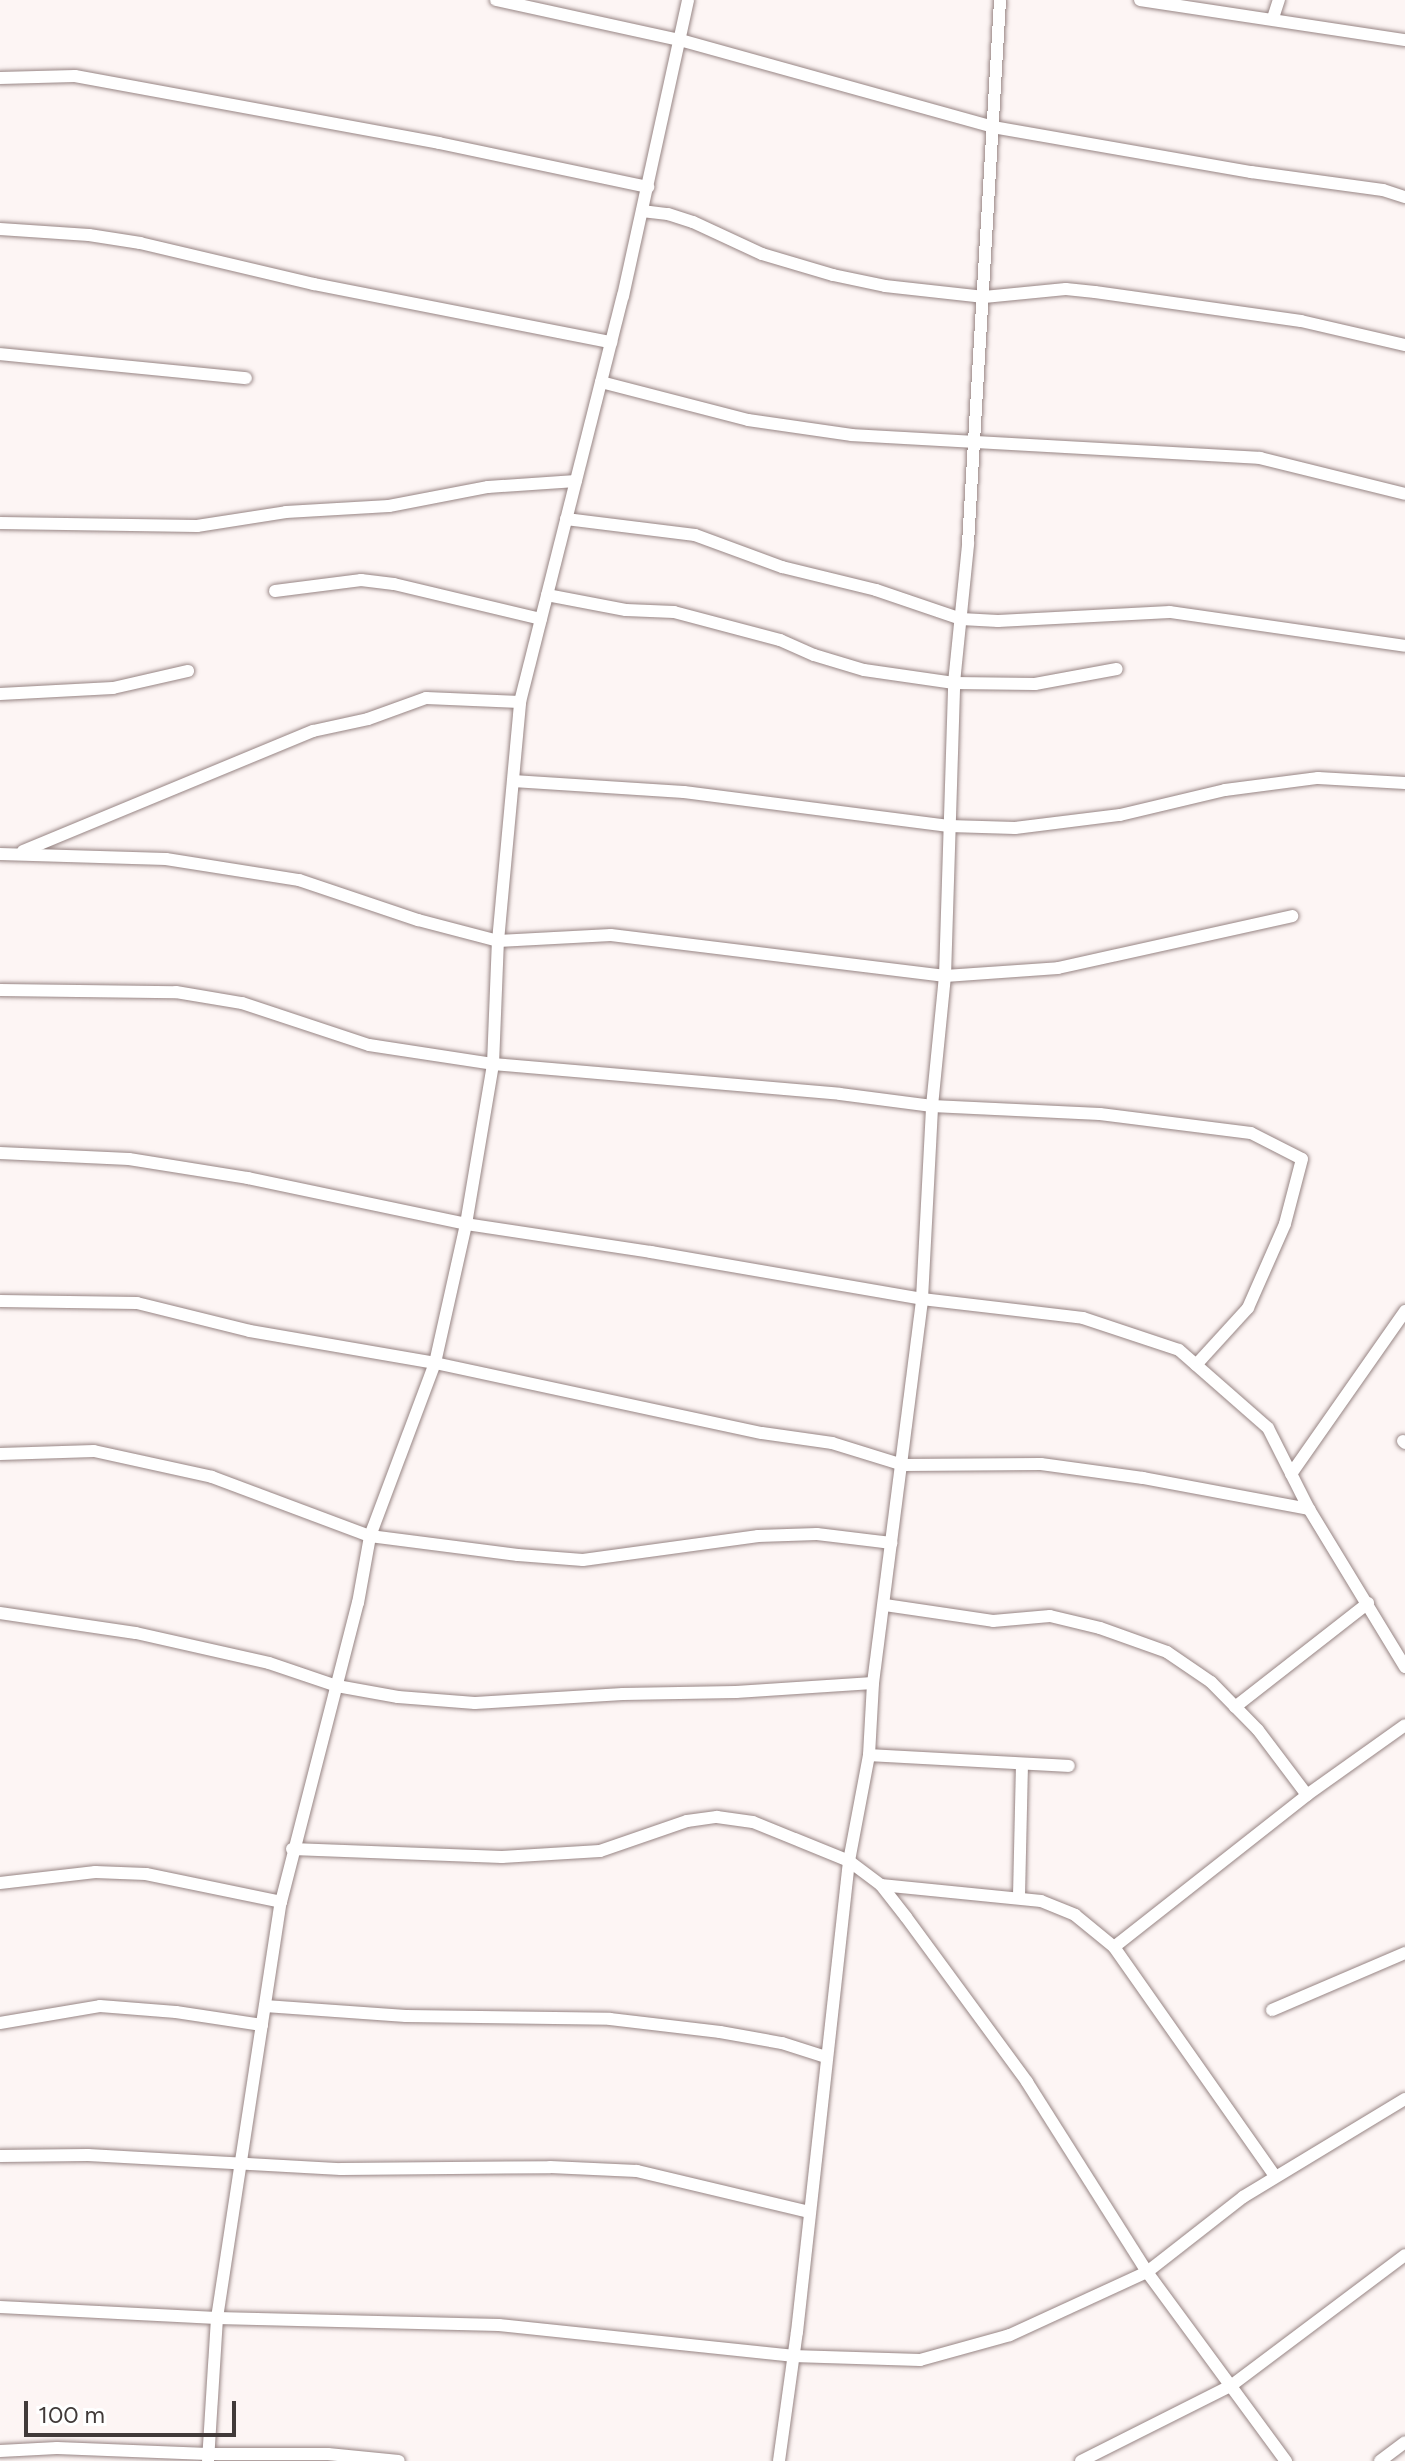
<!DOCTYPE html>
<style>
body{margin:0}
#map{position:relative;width:1405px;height:2461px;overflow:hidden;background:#fdf5f4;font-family:Figtree,sans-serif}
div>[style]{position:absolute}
.roads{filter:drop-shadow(0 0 2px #978584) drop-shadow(0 0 2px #978584)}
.minor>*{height:12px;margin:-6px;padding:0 6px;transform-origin:6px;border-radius:6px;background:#fff}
span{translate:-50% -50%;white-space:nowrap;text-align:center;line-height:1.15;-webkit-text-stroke:7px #fff;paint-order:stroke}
.scale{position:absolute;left:24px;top:2401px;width:212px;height:36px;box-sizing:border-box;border:4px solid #413a39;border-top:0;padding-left:10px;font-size:24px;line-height:28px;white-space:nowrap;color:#413a39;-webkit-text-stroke:6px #fff;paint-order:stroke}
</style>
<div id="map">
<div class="roads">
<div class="minor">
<i style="left:496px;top:0;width:188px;rotate:12.3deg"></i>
<i style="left:680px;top:40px;width:325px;rotate:15.5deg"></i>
<i style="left:993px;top:127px;width:262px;rotate:9.9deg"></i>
<i style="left:1251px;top:172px;width:133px;rotate:7.8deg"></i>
<i style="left:1383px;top:190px;width:23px;rotate:18deg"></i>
<i style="left:1140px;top:0;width:268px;rotate:8.6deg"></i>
<i style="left:1273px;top:18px;width:19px;rotate:-72deg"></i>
<i style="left:0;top:78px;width:75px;rotate:-1.5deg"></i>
<i style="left:75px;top:76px;width:370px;rotate:10.4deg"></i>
<i style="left:439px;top:143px;width:214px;rotate:11.9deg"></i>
<i style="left:642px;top:211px;width:26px;rotate:7deg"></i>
<i style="left:668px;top:214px;width:26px;rotate:18deg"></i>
<i style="left:693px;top:222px;width:76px;rotate:24.9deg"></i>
<i style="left:762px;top:254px;width:74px;rotate:16.5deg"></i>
<i style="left:833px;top:275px;width:53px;rotate:11.9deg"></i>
<i style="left:885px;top:286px;width:100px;rotate:6.3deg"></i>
<i style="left:984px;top:297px;width:82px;rotate:-5.6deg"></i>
<i style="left:1066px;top:289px;width:29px;rotate:6deg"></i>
<i style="left:1095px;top:292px;width:208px;rotate:8deg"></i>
<i style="left:1301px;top:321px;width:107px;rotate:13deg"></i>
<i style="left:0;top:229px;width:89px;rotate:3.9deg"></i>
<i style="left:89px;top:235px;width:52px;rotate:8.9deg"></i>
<i style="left:140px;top:243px;width:179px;rotate:13.3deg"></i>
<i style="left:314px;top:284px;width:303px;rotate:11.1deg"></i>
<i style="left:0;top:354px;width:247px;rotate:5.6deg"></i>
<i style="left:601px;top:382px;width:152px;rotate:14.5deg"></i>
<i style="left:748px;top:420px;width:105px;rotate:8.2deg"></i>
<i style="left:852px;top:435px;width:409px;rotate:3.2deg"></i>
<i style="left:1260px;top:458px;width:149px;rotate:13.9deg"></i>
<i style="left:566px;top:519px;width:130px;rotate:7.1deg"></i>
<i style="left:695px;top:535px;width:93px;rotate:20.2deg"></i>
<i style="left:782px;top:567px;width:97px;rotate:13.7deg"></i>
<i style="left:876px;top:590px;width:90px;rotate:18.8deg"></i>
<i style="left:961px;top:619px;width:37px;rotate:3deg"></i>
<i style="left:998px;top:621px;width:172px;rotate:-3deg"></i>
<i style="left:1170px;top:612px;width:237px;rotate:8.2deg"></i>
<i style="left:0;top:523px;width:197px;rotate:0.9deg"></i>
<i style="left:197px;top:526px;width:90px;rotate:-8.9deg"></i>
<i style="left:286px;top:512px;width:103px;rotate:-3.3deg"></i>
<i style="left:389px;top:506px;width:101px;rotate:-10.9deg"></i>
<i style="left:488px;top:487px;width:88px;rotate:-3.9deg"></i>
<i style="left:275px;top:591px;width:87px;rotate:-7.3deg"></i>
<i style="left:361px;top:580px;width:33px;rotate:7deg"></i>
<i style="left:394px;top:584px;width:151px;rotate:13.4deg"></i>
<i style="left:547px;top:595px;width:80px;rotate:10.8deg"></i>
<i style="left:626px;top:610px;width:48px;rotate:2.4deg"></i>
<i style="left:674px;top:612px;width:110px;rotate:14.8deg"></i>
<i style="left:780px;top:640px;width:37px;rotate:24deg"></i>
<i style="left:814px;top:655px;width:52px;rotate:16.7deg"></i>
<i style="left:864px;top:670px;width:91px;rotate:8.2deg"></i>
<i style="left:954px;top:683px;width:81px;rotate:0.7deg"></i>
<i style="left:1035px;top:684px;width:83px;rotate:-10.4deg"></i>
<i style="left:0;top:694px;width:113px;rotate:-3deg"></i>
<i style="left:113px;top:688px;width:77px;rotate:-12.8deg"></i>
<i style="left:513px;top:781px;width:171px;rotate:3.7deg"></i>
<i style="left:684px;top:792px;width:267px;rotate:7.3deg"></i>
<i style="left:949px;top:826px;width:66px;rotate:1.7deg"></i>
<i style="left:1015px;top:828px;width:106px;rotate:-7.1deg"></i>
<i style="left:1120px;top:815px;width:108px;rotate:-13.4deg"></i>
<i style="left:1225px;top:790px;width:94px;rotate:-7.4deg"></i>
<i style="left:1318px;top:778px;width:87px;rotate:3.3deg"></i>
<i style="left:23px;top:851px;width:314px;rotate:-22.5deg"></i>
<i style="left:313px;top:731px;width:56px;rotate:-12.3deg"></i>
<i style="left:368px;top:719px;width:62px;rotate:-19.9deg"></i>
<i style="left:426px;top:698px;width:94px;rotate:2.4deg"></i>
<i style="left:0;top:854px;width:166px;rotate:1.7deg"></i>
<i style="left:166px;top:859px;width:135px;rotate:9deg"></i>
<i style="left:299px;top:880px;width:126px;rotate:18.6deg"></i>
<i style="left:418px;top:920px;width:83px;rotate:14.7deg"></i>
<i style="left:498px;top:941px;width:113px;rotate:-3deg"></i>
<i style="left:611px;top:935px;width:337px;rotate:7deg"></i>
<i style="left:945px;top:976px;width:113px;rotate:-4deg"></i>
<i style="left:1058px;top:968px;width:240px;rotate:-12.5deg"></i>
<i style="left:0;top:990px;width:176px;rotate:0.7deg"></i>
<i style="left:176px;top:992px;width:67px;rotate:9.5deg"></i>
<i style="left:242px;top:1003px;width:134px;rotate:18.3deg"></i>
<i style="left:369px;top:1045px;width:125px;rotate:8.7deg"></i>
<i style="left:493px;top:1064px;width:348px;rotate:4.9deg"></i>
<i style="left:840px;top:1094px;width:93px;rotate:7.4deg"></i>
<i style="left:932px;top:1106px;width:168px;rotate:2.7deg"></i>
<i style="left:1100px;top:1114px;width:152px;rotate:7.2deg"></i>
<i style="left:1251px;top:1133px;width:57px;rotate:27deg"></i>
<i style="left:1302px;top:1159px;width:67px;rotate:104.7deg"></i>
<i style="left:1285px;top:1224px;width:92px;rotate:113.8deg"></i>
<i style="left:1248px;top:1308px;width:77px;rotate:132.4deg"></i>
<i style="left:0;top:1153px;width:129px;rotate:2.7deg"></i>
<i style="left:129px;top:1159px;width:121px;rotate:9.1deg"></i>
<i style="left:248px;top:1178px;width:223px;rotate:11.9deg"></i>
<i style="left:466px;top:1224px;width:187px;rotate:8.6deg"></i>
<i style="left:651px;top:1252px;width:275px;rotate:9.8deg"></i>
<i style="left:922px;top:1299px;width:162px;rotate:6.7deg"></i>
<i style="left:1083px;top:1318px;width:101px;rotate:18.4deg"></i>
<i style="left:1179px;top:1350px;width:118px;rotate:41.2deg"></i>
<i style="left:1268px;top:1428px;width:91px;rotate:63.2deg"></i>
<i style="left:0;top:1301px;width:137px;rotate:0.8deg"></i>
<i style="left:137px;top:1303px;width:116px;rotate:13.9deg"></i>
<i style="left:250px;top:1331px;width:188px;rotate:9.8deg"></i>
<i style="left:435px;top:1363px;width:334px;rotate:12.1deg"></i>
<i style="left:762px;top:1433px;width:71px;rotate:8.1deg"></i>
<i style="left:832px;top:1443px;width:74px;rotate:17.2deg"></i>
<i style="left:903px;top:1465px;width:138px;rotate:-0.4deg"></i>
<i style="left:1041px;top:1464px;width:103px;rotate:7.8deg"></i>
<i style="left:1143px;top:1478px;width:169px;rotate:10.6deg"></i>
<i style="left:1309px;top:1509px;width:185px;rotate:58.7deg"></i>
<i style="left:1403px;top:1441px;width:3px;rotate:45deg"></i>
<i style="left:0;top:1454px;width:94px;rotate:-1.8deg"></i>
<i style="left:94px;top:1451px;width:121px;rotate:12.4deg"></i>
<i style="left:212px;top:1477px;width:169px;rotate:20.5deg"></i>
<i style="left:370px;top:1536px;width:149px;rotate:7.3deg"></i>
<i style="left:518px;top:1555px;width:65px;rotate:4.4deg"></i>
<i style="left:583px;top:1560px;width:177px;rotate:-7.8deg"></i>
<i style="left:758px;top:1536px;width:59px;rotate:-1.9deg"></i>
<i style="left:817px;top:1534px;width:75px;rotate:6.9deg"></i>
<i style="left:1291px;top:1474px;width:199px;rotate:-55deg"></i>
<i style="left:885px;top:1605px;width:109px;rotate:8.4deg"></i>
<i style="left:993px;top:1621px;width:57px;rotate:-5deg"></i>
<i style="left:1050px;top:1616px;width:51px;rotate:13.5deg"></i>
<i style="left:1100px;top:1628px;width:71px;rotate:19.7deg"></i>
<i style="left:1167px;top:1652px;width:53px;rotate:34.3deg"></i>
<i style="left:1211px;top:1682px;width:67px;rotate:45.6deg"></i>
<i style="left:1258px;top:1730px;width:81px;rotate:53deg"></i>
<i style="left:0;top:1613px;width:137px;rotate:8.4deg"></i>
<i style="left:136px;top:1633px;width:136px;rotate:12.7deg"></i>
<i style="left:269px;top:1663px;width:72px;rotate:18.7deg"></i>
<i style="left:337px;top:1686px;width:62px;rotate:10.2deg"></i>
<i style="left:398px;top:1697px;width:77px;rotate:4.5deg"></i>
<i style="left:475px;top:1703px;width:148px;rotate:-3.5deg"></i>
<i style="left:623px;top:1694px;width:113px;rotate:-1deg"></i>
<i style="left:736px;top:1692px;width:137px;rotate:-3.8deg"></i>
<i style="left:1235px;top:1707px;width:169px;rotate:-38deg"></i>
<i style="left:869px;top:1755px;width:200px;rotate:3.1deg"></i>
<i style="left:292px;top:1849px;width:210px;rotate:2.2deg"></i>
<i style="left:502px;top:1857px;width:98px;rotate:-3.5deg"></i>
<i style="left:600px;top:1851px;width:92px;rotate:-19deg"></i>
<i style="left:687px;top:1821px;width:30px;rotate:-8deg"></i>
<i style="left:717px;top:1817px;width:36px;rotate:8deg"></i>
<i style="left:753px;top:1822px;width:104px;rotate:22.1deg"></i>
<i style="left:849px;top:1861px;width:40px;rotate:37deg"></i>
<i style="left:881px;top:1885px;width:41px;rotate:52deg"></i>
<i style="left:906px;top:1917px;width:205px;rotate:53.7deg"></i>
<i style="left:1027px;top:2082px;width:225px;rotate:57.7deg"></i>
<i style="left:1147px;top:2272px;width:235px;rotate:53.7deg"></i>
<i style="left:0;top:1883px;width:96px;rotate:-6.6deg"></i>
<i style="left:95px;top:1872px;width:51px;rotate:2.2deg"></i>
<i style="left:146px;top:1874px;width:138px;rotate:11.7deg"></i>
<i style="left:881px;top:1885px;width:161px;rotate:5.7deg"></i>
<i style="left:1041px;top:1901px;width:37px;rotate:22deg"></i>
<i style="left:1075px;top:1915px;width:50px;rotate:39.4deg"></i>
<i style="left:1114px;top:1947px;width:246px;rotate:-38.2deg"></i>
<i style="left:1307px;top:1795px;width:120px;rotate:-35.5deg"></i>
<i style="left:1019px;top:1896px;width:132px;rotate:-88.7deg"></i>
<i style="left:1114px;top:1947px;width:280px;rotate:54.9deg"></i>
<i style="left:265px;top:2006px;width:141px;rotate:4.1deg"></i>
<i style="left:406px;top:2016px;width:204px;rotate:0.8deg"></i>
<i style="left:610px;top:2019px;width:111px;rotate:6.7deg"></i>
<i style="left:720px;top:2032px;width:63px;rotate:10.1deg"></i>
<i style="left:782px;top:2043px;width:46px;rotate:17.7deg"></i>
<i style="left:1272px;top:2010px;width:145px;rotate:-23.2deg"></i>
<i style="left:0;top:2023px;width:101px;rotate:-9.6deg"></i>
<i style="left:100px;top:2006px;width:76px;rotate:4.5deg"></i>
<i style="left:176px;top:2012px;width:87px;rotate:8.6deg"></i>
<i style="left:0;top:2156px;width:88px;rotate:-0.7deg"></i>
<i style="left:88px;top:2155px;width:253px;rotate:3.2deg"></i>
<i style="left:341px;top:2169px;width:209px;rotate:-0.5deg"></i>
<i style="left:550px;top:2167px;width:87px;rotate:2.6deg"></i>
<i style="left:637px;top:2171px;width:177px;rotate:13.4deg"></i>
<i style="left:0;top:2307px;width:217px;rotate:2.9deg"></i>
<i style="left:217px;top:2318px;width:282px;rotate:1.4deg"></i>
<i style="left:499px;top:2325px;width:295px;rotate:6deg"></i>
<i style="left:792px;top:2356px;width:128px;rotate:1.8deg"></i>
<i style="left:920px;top:2360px;width:93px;rotate:-15.5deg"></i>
<i style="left:1010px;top:2335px;width:151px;rotate:-24.7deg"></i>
<i style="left:1147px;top:2272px;width:122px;rotate:-38deg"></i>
<i style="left:1243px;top:2197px;width:189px;rotate:-31.2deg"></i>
<i style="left:0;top:2451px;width:57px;rotate:-3deg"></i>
<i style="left:57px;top:2448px;width:151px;rotate:2.3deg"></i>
<i style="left:208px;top:2454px;width:120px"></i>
<i style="left:328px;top:2454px;width:71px;rotate:5.6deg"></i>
<i style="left:208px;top:2461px;width:143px;rotate:-86.4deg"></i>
<i style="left:217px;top:2318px;width:421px;rotate:-81.3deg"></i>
<i style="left:281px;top:1902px;width:309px;rotate:-75.6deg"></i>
<i style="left:358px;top:1603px;width:68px;rotate:-79.8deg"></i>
<i style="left:370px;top:1536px;width:185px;rotate:-69.4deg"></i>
<i style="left:435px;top:1363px;width:142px;rotate:-77.4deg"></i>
<i style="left:466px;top:1224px;width:162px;rotate:-80.4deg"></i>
<i style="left:493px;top:1064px;width:123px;rotate:-87.7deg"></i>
<i style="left:498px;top:941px;width:240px;rotate:-84.7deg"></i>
<i style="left:520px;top:702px;width:419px;rotate:-75.8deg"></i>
<i style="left:623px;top:296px;width:303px;rotate:-77.6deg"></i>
<i style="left:779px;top:2461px;width:130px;rotate:-82.1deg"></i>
<i style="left:797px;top:2332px;width:474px;rotate:-83.7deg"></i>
<i style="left:849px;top:1861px;width:108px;rotate:-79.3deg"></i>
<i style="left:869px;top:1755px;width:72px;rotate:-86.8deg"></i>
<i style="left:873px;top:1683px;width:387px;rotate:-82.7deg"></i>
<i style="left:922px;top:1299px;width:193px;rotate:-87deg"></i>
<i style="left:932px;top:1106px;width:131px;rotate:-84.3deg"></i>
<i style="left:945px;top:976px;width:293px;rotate:-88.2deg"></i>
<i style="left:954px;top:683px;width:140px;rotate:-84.2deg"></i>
<i style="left:968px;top:544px;width:545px;rotate:-86.63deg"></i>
<i style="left:1081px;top:2461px;width:169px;rotate:-26.7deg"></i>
<i style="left:1232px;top:2385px;width:216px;rotate:-36.9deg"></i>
<i style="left:1380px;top:2461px;width:31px;rotate:-37deg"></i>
</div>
</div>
<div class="scale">100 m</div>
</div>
